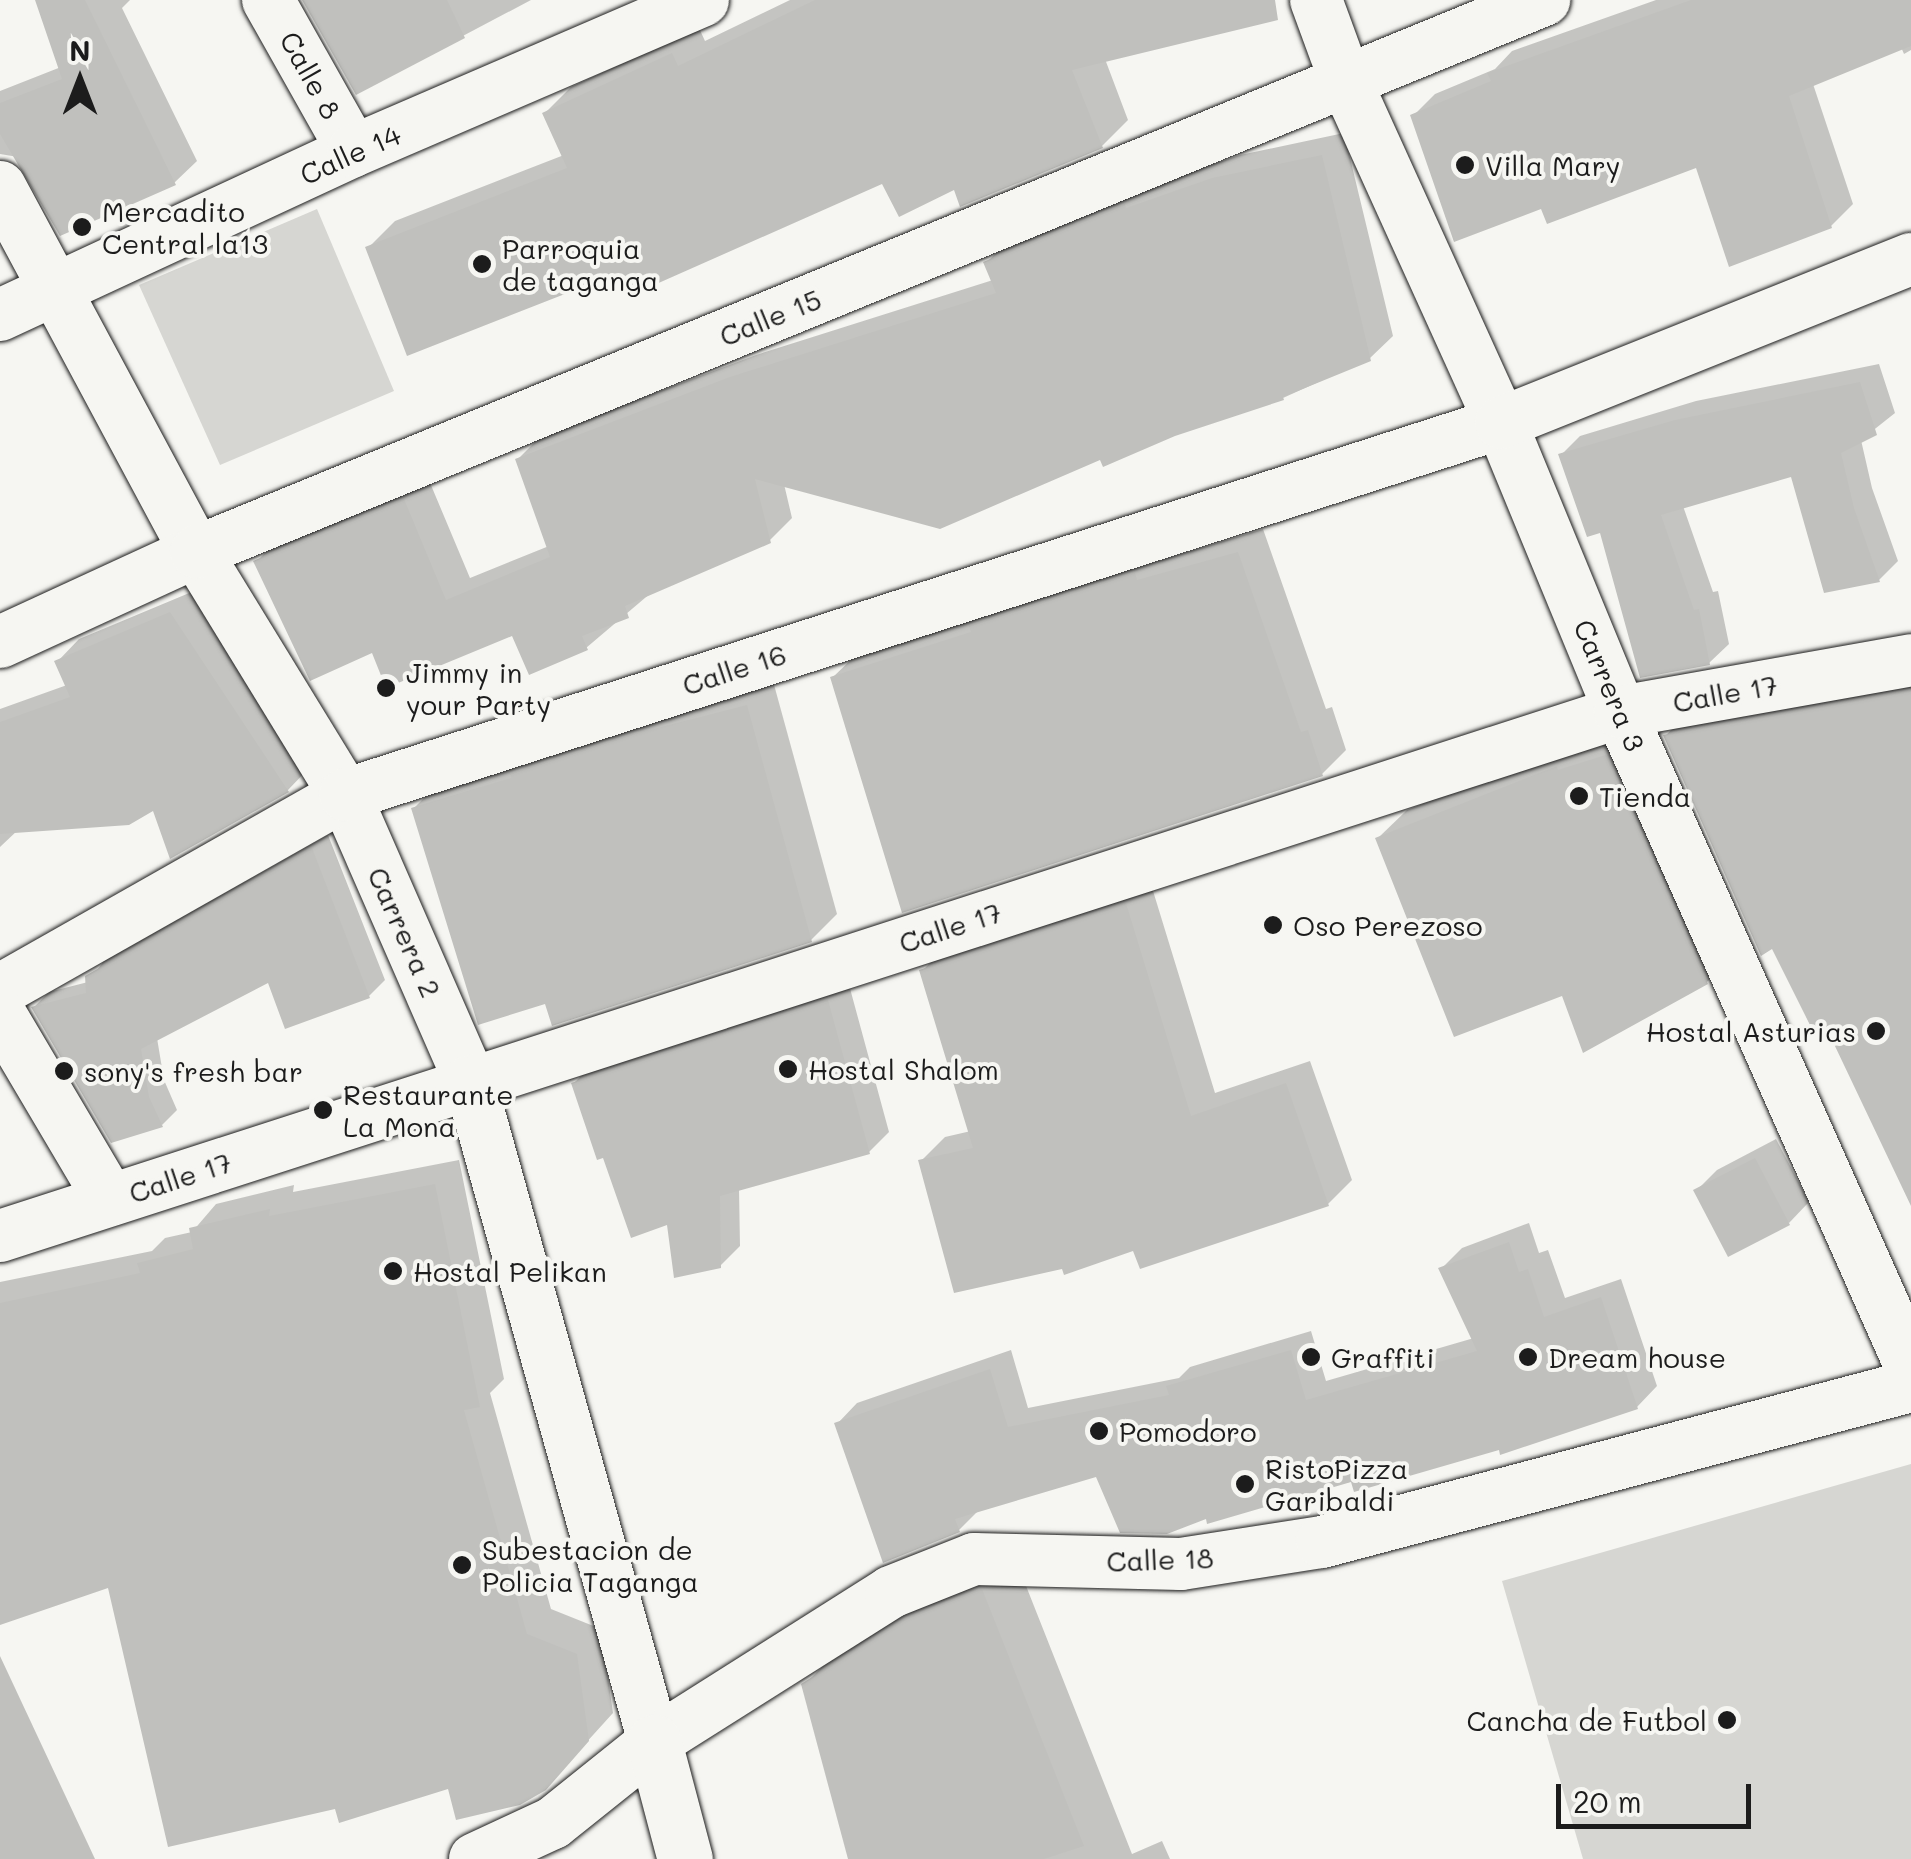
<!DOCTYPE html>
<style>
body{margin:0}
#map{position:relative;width:1911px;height:1859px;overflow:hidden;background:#f6f6f2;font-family:Mali,sans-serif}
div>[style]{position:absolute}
.green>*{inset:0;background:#d6d6d2}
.shadow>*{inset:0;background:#0003}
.building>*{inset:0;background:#c0c0bd}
.roads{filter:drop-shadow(0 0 2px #1c1c1c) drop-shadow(0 0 2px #1c1c1c)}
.street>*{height:52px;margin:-26px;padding:0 26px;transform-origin:26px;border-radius:26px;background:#f6f6f2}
.secondary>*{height:55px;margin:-27.5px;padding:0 27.5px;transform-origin:27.5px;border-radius:27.5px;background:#f6f6f2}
.dots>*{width:28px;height:28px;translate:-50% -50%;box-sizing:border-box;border:5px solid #f6f6f2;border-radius:50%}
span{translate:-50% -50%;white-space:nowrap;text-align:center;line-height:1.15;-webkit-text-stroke:8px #f6f6f2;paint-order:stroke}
.street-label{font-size:28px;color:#1c1c1c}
.poi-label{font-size:28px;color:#1c1c1c}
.left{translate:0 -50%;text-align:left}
.right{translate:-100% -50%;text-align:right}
.north{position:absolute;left:30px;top:30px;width:100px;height:100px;-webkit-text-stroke:8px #f6f6f2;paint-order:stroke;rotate:0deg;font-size:28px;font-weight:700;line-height:40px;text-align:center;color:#1c1c1c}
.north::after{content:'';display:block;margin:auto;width:35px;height:45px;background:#1c1c1c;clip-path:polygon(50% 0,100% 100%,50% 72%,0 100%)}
.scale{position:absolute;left:1556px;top:1784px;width:195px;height:45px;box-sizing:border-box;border:5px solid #1c1c1c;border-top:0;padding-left:12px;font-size:30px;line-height:35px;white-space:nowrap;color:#1c1c1c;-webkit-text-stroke:8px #f6f6f2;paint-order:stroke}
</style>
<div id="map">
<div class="green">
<i style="clip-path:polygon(317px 209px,394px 391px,220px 465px,139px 285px)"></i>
<i style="clip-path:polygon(1911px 1464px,1911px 1859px,1583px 1859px,1502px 1581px)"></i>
</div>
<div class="shadow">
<i style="clip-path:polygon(38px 0,130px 0,122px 8px,197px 161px,174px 183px,0 154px,0 91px,61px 67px)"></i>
<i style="clip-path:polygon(305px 0,531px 0,357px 92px)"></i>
<i style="clip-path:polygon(790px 0,1236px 0,1105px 59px,1128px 120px,1102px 146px,955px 186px,884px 181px,618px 271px,368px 248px,395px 221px,564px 155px,545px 113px,571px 87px,699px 28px,705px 41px)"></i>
<i style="clip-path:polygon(1656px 0,1911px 0,1911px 50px,1904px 54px,1901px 47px,1813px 84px,1853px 204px,1831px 226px,1698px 165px,1543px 206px,1413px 116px,1435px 94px,1495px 69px,1512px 51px)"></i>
<i style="clip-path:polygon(1344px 133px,1393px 336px,1369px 359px,1283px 398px,1101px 456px,784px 484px,792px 518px,769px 541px,652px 592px,586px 648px,513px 632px,373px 650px,256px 562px,279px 539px,428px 478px,470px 578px,549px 546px,518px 459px,541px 436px,756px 355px,993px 280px,986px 263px,1009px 240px,1149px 186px,1240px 155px)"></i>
<i style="clip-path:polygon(1879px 364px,1895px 413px,1861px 440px,1872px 488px,1898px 561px,1879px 580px,1792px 474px,1683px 506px,1713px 592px,1718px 591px,1729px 644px,1709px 663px,1602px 530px,1561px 455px,1580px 436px,1696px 401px)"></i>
<i style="clip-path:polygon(1263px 529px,1326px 709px,1332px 707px,1346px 750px,1322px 774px,833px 677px,858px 653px)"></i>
<i style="clip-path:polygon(194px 591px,310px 767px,288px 790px,172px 856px,154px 807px,18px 830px,0 847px,0 709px,67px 685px,57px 662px,79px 639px)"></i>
<i style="clip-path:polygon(1911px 671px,1911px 1189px,1825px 1019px,1666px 735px,1691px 711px)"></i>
<i style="clip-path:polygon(773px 681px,837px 914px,811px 940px,547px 1001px,414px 808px,440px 782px)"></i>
<i style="clip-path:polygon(1635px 728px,1736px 953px,1707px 982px,1563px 993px,1378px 838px,1407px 810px,1586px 739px)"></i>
<i style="clip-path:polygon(328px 835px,385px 980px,369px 996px,269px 979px,157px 1038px,164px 1080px,177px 1110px,162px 1125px,34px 1007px,49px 992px,88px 982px,104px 961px)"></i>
<i style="clip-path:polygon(1150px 881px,1215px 1093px,1310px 1061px,1352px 1180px,1328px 1204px,1063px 1266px,921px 1161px,945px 1137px,971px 1131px,922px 971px,946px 947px)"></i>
<i style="clip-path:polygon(848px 981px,889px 1132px,869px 1152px,739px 1188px,740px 1246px,720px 1266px,669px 1222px,574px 1083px,594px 1063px)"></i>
<i style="clip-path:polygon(1776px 1139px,1809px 1202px,1789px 1223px,1696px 1191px,1717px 1170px)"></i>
<i style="clip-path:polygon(459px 1160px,504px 1379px,490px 1393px,551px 1609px,601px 1629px,613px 1713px,545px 1788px,450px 1786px,337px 1806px,0 1484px,0 1282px,152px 1251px,165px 1238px,192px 1232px,216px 1204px,294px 1185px,293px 1192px)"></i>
<i style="clip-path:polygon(1529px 1223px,1539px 1253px,1548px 1250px,1565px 1298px,1621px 1279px,1657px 1386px,1637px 1407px,1500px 1447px,1207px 1515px,1097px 1474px,980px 1509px,959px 1530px,837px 1424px,857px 1403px,1011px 1350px,1028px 1408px,1179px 1378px,1190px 1367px,1311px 1331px,1326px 1381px,1474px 1338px,1441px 1269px,1462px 1248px)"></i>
<i style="clip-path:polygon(1015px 1558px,1132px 1854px,1162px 1841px,1170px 1859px,851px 1859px,804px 1685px,837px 1652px,940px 1587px)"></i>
</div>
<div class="building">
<i style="clip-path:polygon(35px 0,85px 0,176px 185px,60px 236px,0 134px,0 103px,62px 79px)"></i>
<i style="clip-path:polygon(302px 0,447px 0,465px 38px,356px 95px)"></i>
<i style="clip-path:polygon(815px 0,1275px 0,1278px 20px,1072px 70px,1103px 148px,960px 207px,954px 190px,899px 217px,882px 184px,627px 297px,616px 274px,407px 356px,365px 247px,567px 168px,542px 113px,672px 53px,678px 66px)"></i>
<i style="clip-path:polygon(1691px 0,1911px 0,1911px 46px,1789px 96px,1832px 228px,1729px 267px,1696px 168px,1547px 224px,1541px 209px,1454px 242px,1410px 115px,1491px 81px,1487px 73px)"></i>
<i style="clip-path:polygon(1322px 155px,1371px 361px,1283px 397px,1284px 400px,1175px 436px,1103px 467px,1100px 460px,940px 529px,755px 479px,771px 543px,625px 606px,629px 618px,582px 636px,588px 650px,529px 675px,512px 636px,386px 688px,372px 653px,310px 681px,253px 561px,404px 499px,446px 600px,550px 557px,515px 459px,730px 377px,996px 293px,983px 262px,1125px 204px,1126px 208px,1212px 178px)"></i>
<i style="clip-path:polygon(1860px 382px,1877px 435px,1841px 453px,1854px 508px,1880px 582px,1824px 593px,1791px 477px,1661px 515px,1694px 610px,1699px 609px,1710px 665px,1640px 678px,1600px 533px,1587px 537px,1558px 454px,1675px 420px)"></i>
<i style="clip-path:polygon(1238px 552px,1301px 732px,1308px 730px,1323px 776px,902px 913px,830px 677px,971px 632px,969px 626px,1080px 590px,1135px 573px,1137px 580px)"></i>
<i style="clip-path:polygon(170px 612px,289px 792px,170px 859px,153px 811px,129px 825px,0 834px,0 722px,70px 697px,54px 661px)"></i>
<i style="clip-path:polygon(1911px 690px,1911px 1206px,1824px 1023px,1812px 1029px,1772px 949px,1761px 956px,1663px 735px)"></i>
<i style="clip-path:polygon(747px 705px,812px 942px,552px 1026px,545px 1004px,478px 1025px,411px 808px,511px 778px,510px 774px,634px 734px)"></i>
<i style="clip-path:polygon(1606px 755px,1708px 984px,1583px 1053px,1562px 996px,1454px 1037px,1375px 838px,1557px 766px,1558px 770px)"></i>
<i style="clip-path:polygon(312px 848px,370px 998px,285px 1029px,268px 983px,141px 1049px,149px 1097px,163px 1127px,111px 1143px,31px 1007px,86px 993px,85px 976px)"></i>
<i style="clip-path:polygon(1126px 903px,1191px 1116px,1286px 1083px,1329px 1206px,1140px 1269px,1133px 1251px,1064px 1275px,1062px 1269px,954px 1293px,918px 1160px,973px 1148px,919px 970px)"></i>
<i style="clip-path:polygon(828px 1000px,870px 1154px,720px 1196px,721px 1268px,674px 1278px,667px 1225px,631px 1238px,603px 1158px,597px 1160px,571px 1083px)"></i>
<i style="clip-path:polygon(1755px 1158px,1790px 1225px,1728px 1257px,1693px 1190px)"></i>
<i style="clip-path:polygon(435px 1184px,480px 1407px,464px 1410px,527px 1634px,577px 1654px,589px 1741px,546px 1790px,520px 1805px,456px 1820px,448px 1789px,339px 1823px,335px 1809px,168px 1847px,108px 1588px,0 1625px,0 1303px,140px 1273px,137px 1263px,193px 1249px,189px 1228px,270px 1209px,269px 1216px)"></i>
<i style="clip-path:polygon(1509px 1242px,1519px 1272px,1528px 1269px,1544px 1317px,1601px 1297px,1638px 1409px,1500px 1455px,1499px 1450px,1354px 1492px,1351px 1482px,1207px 1524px,1206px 1519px,1167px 1534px,1120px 1533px,1096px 1477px,955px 1519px,960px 1532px,883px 1563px,834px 1423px,990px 1369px,1008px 1427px,1169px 1395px,1166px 1386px,1291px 1350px,1306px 1400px,1477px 1351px,1438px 1268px)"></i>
<i style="clip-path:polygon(982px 1589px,1084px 1846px,1044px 1859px,848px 1859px,801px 1684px,905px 1619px)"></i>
<i style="clip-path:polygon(0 1656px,95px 1859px,0 1859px)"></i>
</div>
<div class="roads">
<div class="street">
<i style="left:268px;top:0;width:173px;rotate:60.6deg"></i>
<i style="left:1316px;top:0;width:87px;rotate:69.9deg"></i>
<i style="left:1346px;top:82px;width:375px;rotate:65.6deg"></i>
<i style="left:1501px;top:423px;width:313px;rotate:67.6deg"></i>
<i style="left:1620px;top:712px;width:717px;rotate:66.05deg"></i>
<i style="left:0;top:187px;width:414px;rotate:61.8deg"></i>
<i style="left:196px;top:552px;width:285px;rotate:58.5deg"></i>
<i style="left:345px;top:795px;width:312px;rotate:66.4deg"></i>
<i style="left:470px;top:1081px;width:686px;rotate:74.44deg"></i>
<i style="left:0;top:315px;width:389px;rotate:-24.9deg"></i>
<i style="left:353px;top:151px;width:381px;rotate:-23.3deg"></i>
<i style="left:0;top:642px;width:216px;rotate:-24.7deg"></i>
<i style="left:196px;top:552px;width:1457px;rotate:-22.27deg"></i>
<i style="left:0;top:990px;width:396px;rotate:-29.5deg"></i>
<i style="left:345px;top:795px;width:1214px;rotate:-17.84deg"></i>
<i style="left:1501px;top:423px;width:442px;rotate:-21.8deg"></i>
<i style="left:0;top:1014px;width:216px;rotate:59.4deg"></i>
<i style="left:0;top:1236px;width:1703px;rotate:-17.92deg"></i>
<i style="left:1620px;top:712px;width:296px;rotate:-10.1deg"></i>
<i style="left:475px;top:1859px;width:86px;rotate:-24.8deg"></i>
<i style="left:553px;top:1823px;width:129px;rotate:-38.7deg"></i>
<i style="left:654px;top:1742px;width:280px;rotate:-32.3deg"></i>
<i style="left:891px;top:1592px;width:89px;rotate:-21.7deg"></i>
<i style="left:974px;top:1559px;width:207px;rotate:1.4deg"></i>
<i style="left:1181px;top:1564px;width:143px;rotate:-8.9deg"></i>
<i style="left:1322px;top:1542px;width:609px;rotate:-14.83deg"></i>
</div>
<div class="secondary">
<i style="left:654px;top:1742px;width:121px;rotate:75.2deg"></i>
</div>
</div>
<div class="dots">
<i style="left:1465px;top:165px;background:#1c1c1c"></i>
<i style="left:82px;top:227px;background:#1c1c1c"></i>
<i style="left:482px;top:264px;background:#1c1c1c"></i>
<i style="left:386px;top:688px;background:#1c1c1c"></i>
<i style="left:1579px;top:796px;background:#1c1c1c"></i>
<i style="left:1273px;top:925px;background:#1c1c1c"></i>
<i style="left:1876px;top:1031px;background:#1c1c1c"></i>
<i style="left:788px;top:1069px;background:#1c1c1c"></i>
<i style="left:64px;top:1071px;background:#1c1c1c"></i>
<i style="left:323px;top:1110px;background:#1c1c1c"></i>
<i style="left:393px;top:1271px;background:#1c1c1c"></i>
<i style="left:1311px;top:1357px;background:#1c1c1c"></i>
<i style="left:1528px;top:1357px;background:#1c1c1c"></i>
<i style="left:1099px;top:1431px;background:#1c1c1c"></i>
<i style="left:1245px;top:1484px;background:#1c1c1c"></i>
<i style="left:462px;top:1565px;background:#1c1c1c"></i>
<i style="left:1727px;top:1720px;background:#1c1c1c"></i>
</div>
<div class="street-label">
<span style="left:311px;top:75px;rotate:61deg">Calle 8</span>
<span style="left:350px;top:154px;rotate:-24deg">Calle 14</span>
<span style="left:770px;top:317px;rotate:-22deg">Calle 15</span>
<span style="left:734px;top:669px;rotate:-18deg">Calle 16</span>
<span style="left:1610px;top:685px;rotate:67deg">Carrera 3</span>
<span style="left:1725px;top:693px;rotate:-10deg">Calle 17</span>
<span style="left:950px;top:927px;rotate:-18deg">Calle 17</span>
<span style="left:405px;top:932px;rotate:66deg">Carrera 2</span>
<span style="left:180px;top:1177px;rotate:-18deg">Calle 17</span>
<span style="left:1160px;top:1559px;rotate:-2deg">Calle 18</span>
</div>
<div class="poi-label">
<span class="left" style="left:1485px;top:165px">Villa Mary</span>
<span class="left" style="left:102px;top:227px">Mercadito<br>Central la13</span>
<span class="left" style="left:502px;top:264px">Parroquia<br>de taganga</span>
<span class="left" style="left:406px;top:688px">Jimmy in<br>your Party</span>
<span class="left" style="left:1599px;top:796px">Tienda</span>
<span class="left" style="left:1293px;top:925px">Oso Perezoso</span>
<span class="right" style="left:1856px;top:1031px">Hostal Asturias</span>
<span class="left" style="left:808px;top:1069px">Hostal Shalom</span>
<span class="left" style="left:84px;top:1071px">sony's fresh bar</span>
<span class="left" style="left:343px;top:1110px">Restaurante<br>La Mona</span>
<span class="left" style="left:413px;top:1271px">Hostal Pelikan</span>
<span class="left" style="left:1331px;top:1357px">Graffiti</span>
<span class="left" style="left:1548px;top:1357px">Dream house</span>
<span class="left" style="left:1119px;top:1431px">Pomodoro</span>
<span class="left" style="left:1265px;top:1484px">RistoPizza<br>Garibaldi</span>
<span class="left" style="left:482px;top:1565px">Subestacion de<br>Policia Taganga</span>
<span class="right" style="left:1707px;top:1720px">Cancha de Futbol</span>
</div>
<div class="north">N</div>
<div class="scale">20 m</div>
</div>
